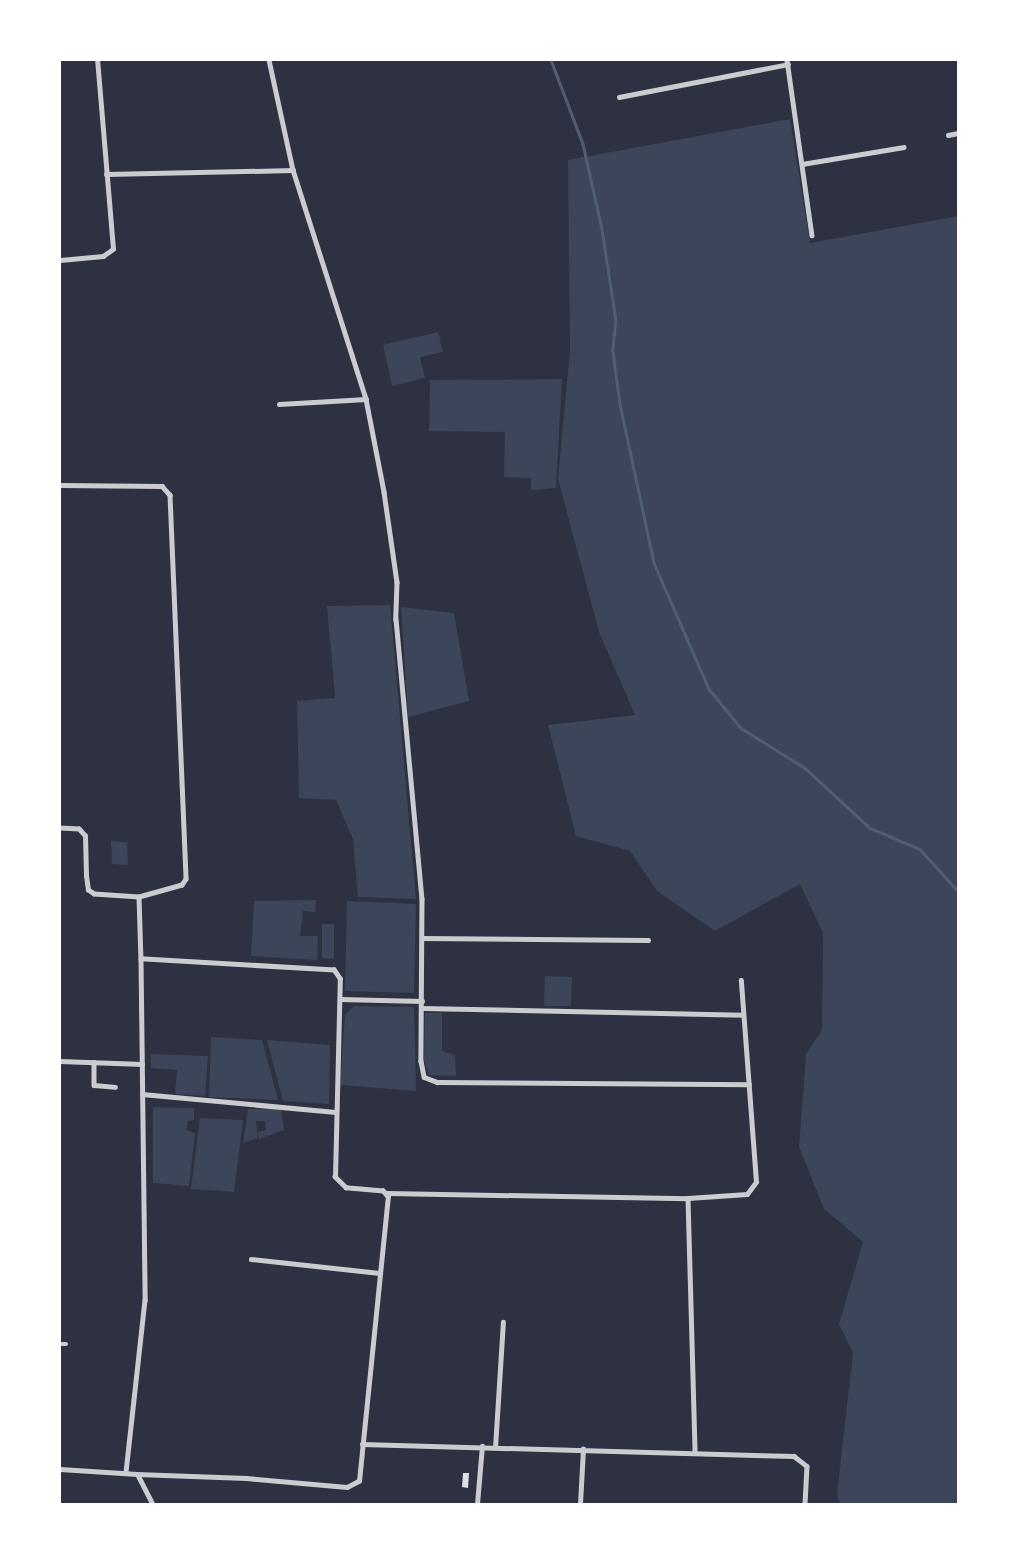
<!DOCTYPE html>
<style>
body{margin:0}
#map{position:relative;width:1018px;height:1564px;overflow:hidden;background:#2d3142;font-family:"PT Sans",sans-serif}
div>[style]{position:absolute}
.green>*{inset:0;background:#3c4559}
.stream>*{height:2.5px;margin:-1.25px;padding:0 1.25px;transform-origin:1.25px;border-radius:1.25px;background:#4f5d75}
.building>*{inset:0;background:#e0e0e3}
.minor>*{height:4.5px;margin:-2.25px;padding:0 2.25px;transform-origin:2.25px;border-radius:2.25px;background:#caccd0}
span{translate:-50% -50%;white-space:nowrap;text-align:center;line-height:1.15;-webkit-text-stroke:5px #fff;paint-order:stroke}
.frame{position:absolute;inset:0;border:61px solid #fff;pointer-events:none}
</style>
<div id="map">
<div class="green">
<i style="clip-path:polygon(790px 119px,810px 243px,958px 216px,958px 1504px,840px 1504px,837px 1494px,853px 1353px,839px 1324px,863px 1242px,824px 1209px,799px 1147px,806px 1054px,822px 1030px,823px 933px,800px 884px,715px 931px,657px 891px,630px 851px,576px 836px,548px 725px,635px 715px,599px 632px,558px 479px,570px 350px,568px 160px)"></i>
<i style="clip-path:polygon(438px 332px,443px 352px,420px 357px,425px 378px,392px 386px,383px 345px)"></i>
<i style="clip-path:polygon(562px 379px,556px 488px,531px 490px,531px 478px,504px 477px,505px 432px,429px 431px,430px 380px)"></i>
<i style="clip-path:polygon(390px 605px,416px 899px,358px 897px,353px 839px,336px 800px,299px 798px,297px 701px,335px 698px,327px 606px)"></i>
<i style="clip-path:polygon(401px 607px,454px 613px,469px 701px,408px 717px)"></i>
<i style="clip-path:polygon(111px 841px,127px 842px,128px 865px,112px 864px)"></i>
<i style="clip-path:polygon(316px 900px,315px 912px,303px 911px,300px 936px,318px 936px,317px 960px,251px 956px,254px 901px)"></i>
<i style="clip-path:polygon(347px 901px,416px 904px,414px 993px,345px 991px)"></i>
<i style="clip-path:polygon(322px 924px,334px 924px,334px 959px,322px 958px)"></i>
<i style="clip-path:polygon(545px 976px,572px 977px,571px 1006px,544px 1006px)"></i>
<i style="clip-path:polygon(354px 1006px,414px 1007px,416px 1091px,340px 1085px,345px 1015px)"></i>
<i style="clip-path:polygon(425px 1013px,442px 1013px,442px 1051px,455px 1055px,456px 1076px,429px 1075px,424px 1059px)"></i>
<i style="clip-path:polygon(211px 1037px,262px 1040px,278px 1100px,209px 1097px)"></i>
<i style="clip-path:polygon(267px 1040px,330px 1045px,329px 1104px,283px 1101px)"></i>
<i style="clip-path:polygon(151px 1054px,208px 1056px,205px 1096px,175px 1094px,177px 1070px,151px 1068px)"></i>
<i style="clip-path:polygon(153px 1107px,194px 1108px,194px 1120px,188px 1121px,186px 1130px,195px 1133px,189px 1186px,153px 1183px)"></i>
<i style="clip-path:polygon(248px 1109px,281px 1109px,284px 1130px,259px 1139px,258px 1132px,266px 1130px,265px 1121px,256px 1121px,258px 1138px,243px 1143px)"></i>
<i style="clip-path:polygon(200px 1118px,243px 1120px,234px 1192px,191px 1189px)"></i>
</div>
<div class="stream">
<i style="left:551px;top:60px;width:90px;rotate:69.1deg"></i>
<i style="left:583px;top:144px;width:87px;rotate:77.4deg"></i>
<i style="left:602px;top:229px;width:92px;rotate:81.3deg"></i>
<i style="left:616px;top:320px;width:31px;rotate:96deg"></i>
<i style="left:613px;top:351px;width:53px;rotate:82.5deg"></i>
<i style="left:620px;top:404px;width:163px;rotate:77.9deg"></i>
<i style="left:654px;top:563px;width:137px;rotate:66.4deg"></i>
<i style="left:709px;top:689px;width:50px;rotate:50.6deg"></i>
<i style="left:741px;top:728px;width:75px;rotate:32deg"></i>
<i style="left:805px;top:768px;width:88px;rotate:42.7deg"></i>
<i style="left:870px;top:828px;width:54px;rotate:22.8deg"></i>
<i style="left:920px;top:849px;width:57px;rotate:47.9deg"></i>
</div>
<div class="building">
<i style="clip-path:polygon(463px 1473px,469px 1473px,468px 1488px,462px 1487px)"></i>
</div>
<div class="minor">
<i style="left:269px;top:60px;width:113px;rotate:77.7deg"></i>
<i style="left:293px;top:170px;width:240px;rotate:72.3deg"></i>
<i style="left:366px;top:399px;width:95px;rotate:79deg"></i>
<i style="left:384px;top:492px;width:91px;rotate:81.8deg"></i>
<i style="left:397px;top:582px;width:37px;rotate:92deg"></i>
<i style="left:396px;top:619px;width:281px;rotate:84.7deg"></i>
<i style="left:422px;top:899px;width:162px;rotate:90.4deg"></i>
<i style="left:421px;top:1061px;width:16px;rotate:79deg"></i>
<i style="left:424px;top:1077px;width:14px;rotate:21deg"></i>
<i style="left:437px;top:1082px;width:312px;rotate:0.4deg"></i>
<i style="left:787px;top:60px;width:177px;rotate:81.9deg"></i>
<i style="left:619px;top:97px;width:172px;rotate:-11deg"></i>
<i style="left:948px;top:135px;width:10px;rotate:-11deg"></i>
<i style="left:802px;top:164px;width:103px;rotate:-9.5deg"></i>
<i style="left:106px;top:174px;width:187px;rotate:-1.2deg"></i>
<i style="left:60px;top:260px;width:43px;rotate:-5.3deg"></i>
<i style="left:103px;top:256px;width:12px;rotate:-35deg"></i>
<i style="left:113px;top:249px;width:190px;rotate:-94.8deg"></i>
<i style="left:279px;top:404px;width:87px;rotate:-3.3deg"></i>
<i style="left:60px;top:485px;width:102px;rotate:0.6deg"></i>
<i style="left:162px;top:486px;width:12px;rotate:48deg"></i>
<i style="left:170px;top:495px;width:384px;rotate:87.6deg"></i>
<i style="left:186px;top:879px;width:7px;rotate:124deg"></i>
<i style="left:182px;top:885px;width:45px;rotate:164.4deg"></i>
<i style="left:139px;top:897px;width:45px;rotate:-176.2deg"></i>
<i style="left:94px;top:894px;width:7px;rotate:-146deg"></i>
<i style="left:88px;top:890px;width:14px;rotate:-98deg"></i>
<i style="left:86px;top:876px;width:40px;rotate:-91.4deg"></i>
<i style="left:85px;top:836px;width:9px;rotate:-131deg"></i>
<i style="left:79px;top:829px;width:19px;rotate:-177deg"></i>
<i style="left:139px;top:897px;width:62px;rotate:88.2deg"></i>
<i style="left:423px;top:938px;width:225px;rotate:0.5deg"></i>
<i style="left:340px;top:999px;width:82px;rotate:1.4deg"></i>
<i style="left:422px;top:1008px;width:321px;rotate:1.2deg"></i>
<i style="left:60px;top:1061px;width:82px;rotate:2.1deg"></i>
<i style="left:94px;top:1062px;width:23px;rotate:90deg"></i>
<i style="left:94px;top:1085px;width:21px;rotate:5deg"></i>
<i style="left:142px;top:1094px;width:194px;rotate:5.3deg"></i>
<i style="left:387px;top:1193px;width:301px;rotate:1deg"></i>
<i style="left:688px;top:1198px;width:59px;rotate:-3.9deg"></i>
<i style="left:747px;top:1194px;width:15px;rotate:-53deg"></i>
<i style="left:756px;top:1182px;width:202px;rotate:-94.3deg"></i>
<i style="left:688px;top:1198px;width:253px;rotate:88.4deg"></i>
<i style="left:251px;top:1259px;width:129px;rotate:6.2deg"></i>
<i style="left:60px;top:1344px;width:6px"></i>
<i style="left:362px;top:1444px;width:432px;rotate:1.6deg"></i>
<i style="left:794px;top:1456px;width:16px;rotate:38deg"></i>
<i style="left:807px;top:1466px;width:38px;rotate:93deg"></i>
<i style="left:495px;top:1448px;width:126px;rotate:-86.4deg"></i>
<i style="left:60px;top:1469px;width:77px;rotate:3.7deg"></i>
<i style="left:137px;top:1474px;width:109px;rotate:2.1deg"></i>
<i style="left:246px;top:1478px;width:101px;rotate:5.1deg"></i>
<i style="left:347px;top:1487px;width:13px;rotate:-27deg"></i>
<i style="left:359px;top:1481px;width:285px;rotate:-84.2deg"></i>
<i style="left:388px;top:1197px;width:8px;rotate:-130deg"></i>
<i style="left:383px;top:1191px;width:37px;rotate:-175deg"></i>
<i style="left:346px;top:1188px;width:16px;rotate:-135deg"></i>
<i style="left:335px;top:1177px;width:198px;rotate:-88.6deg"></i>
<i style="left:340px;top:979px;width:11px;rotate:-124deg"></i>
<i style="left:334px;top:970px;width:193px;rotate:-176.7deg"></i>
<i style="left:141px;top:959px;width:341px;rotate:89.3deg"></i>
<i style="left:145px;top:1300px;width:174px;rotate:96.3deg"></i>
<i style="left:138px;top:1475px;width:33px;rotate:63deg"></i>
<i style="left:477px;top:1504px;width:58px;rotate:-85.1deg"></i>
<i style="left:580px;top:1504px;width:55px;rotate:-86.9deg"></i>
</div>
<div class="frame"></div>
</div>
